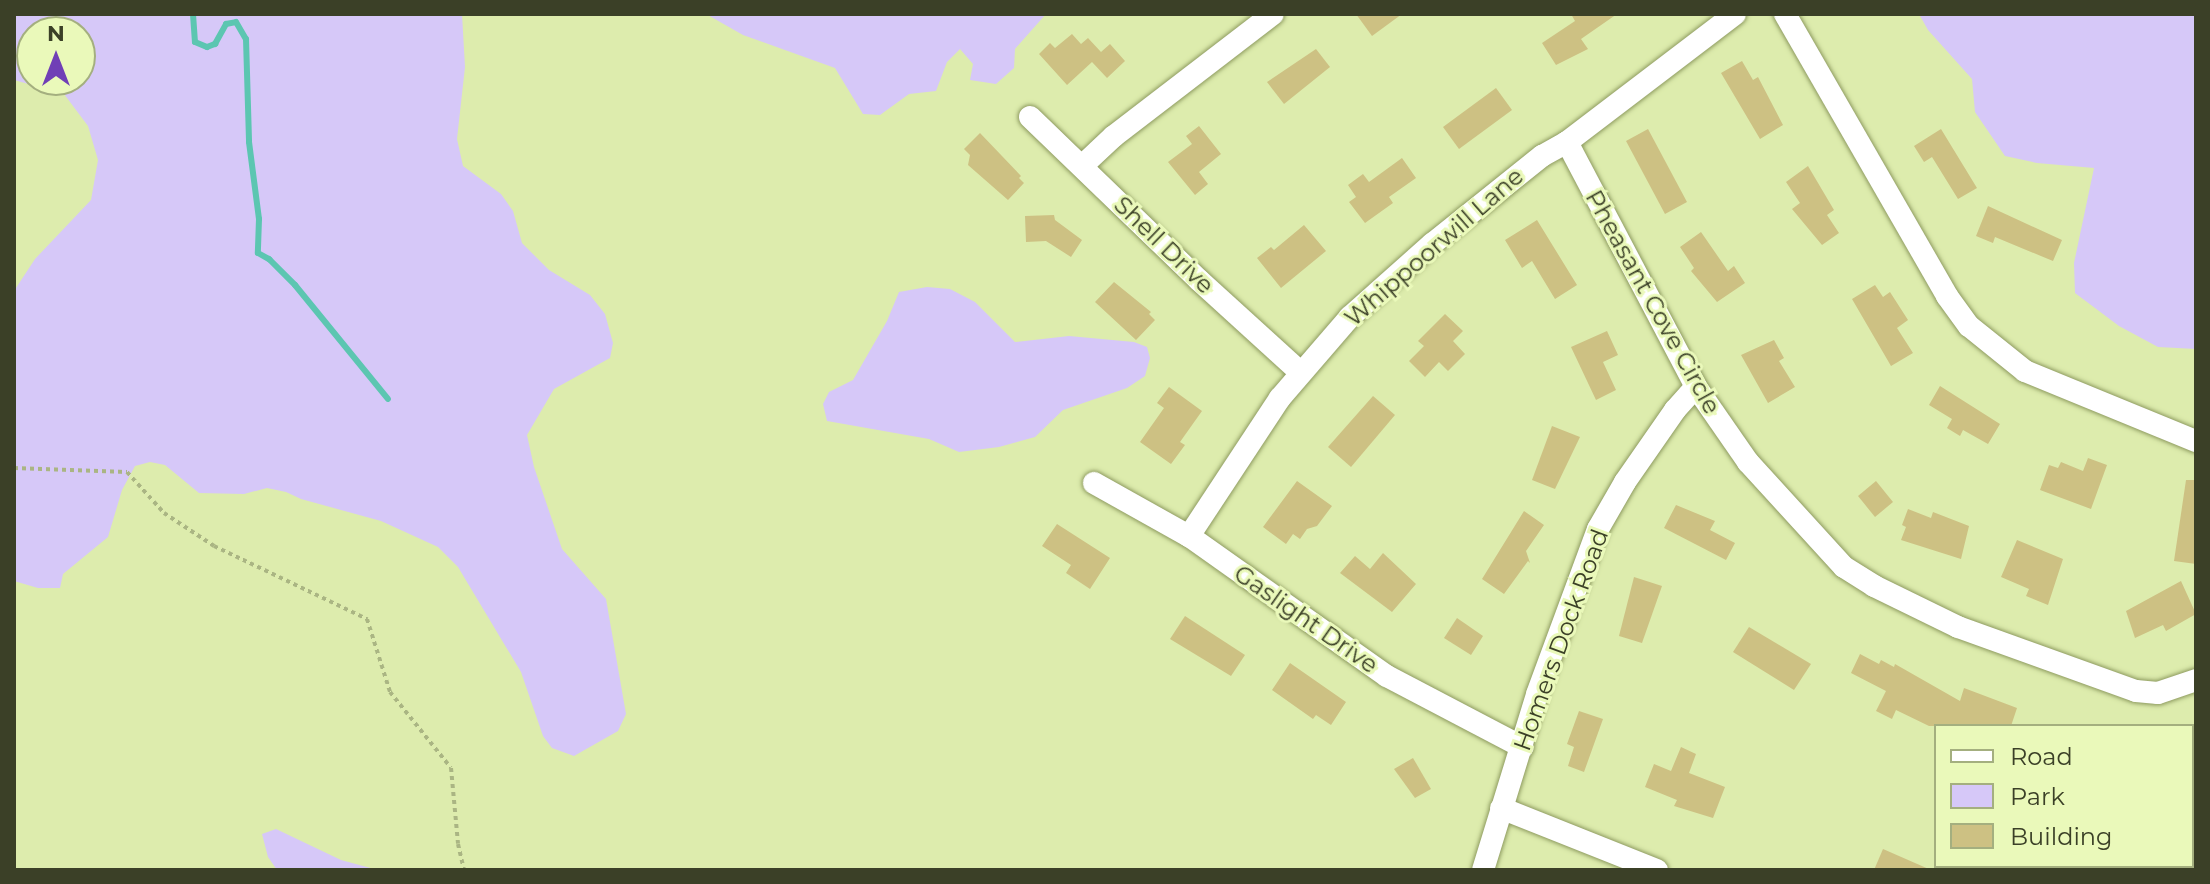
<!DOCTYPE html>
<style>
body{margin:0}
#map{position:relative;width:2210px;height:884px;overflow:hidden;background:#ddecad;font-family:Montserrat,sans-serif}
div>[style]{position:absolute}
.green>*{inset:0;background:#d6c8f8}
.stream>*{height:6px;margin:-3px;padding:0 3px;transform-origin:3px;border-radius:3px;background:#5cc6b1}
.building>*{inset:0;background:#cdc183}
.path>*{height:4px;margin-top:-2px;transform-origin:0;background:repeating-linear-gradient(90deg,#aab583 0 4px,transparent 0 8px)}
.roads{filter:drop-shadow(0 0 2px #8e9b60) drop-shadow(0 0 2px #8e9b60)}
.minor>*{height:22px;margin:-11px;padding:0 11px;transform-origin:11px;border-radius:11px;background:#fff}
span{translate:-50% -50%;white-space:nowrap;text-align:center;line-height:1.15;-webkit-text-stroke:6px #eaf9ba;paint-order:stroke}
.street-label{font-size:24px;color:#3b4027}
.frame{position:absolute;inset:0;border:16px solid #3b4027;pointer-events:none}
.legend{position:absolute;left:1934px;top:724px;width:260px;height:144px;box-sizing:border-box;background:#eaf9ba;border:2px solid #a4af7f;margin:0;padding:10px 14px;list-style:none;font-size:24px;color:#3b4027}
.legend li{display:flex;align-items:center;gap:16px;height:40px}
.legend b{width:40px;border:2px solid #a4af7f}
.north{position:absolute;left:16px;top:16px;width:80px;height:80px;box-sizing:border-box;background:#eaf9ba;border:2px solid #a4af7f;border-radius:50%;rotate:0deg;font-size:22px;font-weight:700;line-height:32px;text-align:center;color:#3b4027}
.north::after{content:'';display:block;margin:auto;width:28px;height:36px;background:#703fb6;clip-path:polygon(50% 0,100% 100%,50% 72%,0 100%)}
</style>
<div id="map">
<div class="green">
<i style="clip-path:polygon(evenodd,14px 14px,462px 14px,465px 67px,457px 139px,463px 166px,501px 194px,513px 211px,522px 243px,549px 270px,590px 295px,605px 314px,613px 343px,610px 358px,554px 389px,527px 435px,534px 467px,562px 549px,606px 599px,626px 714px,618px 731px,574px 756px,552px 748px,543px 736px,521px 672px,458px 567px,438px 547px,381px 521px,301px 499px,286px 492px,267px 488px,244px 494px,199px 493px,165px 465px,150px 462px,135px 466px,122px 490px,108px 537px,63px 574px,60px 588px,38px 588px,14px 581px,14px 291px,35px 259px,91px 200px,98px 160px,88px 126px,64px 94px,14px 80px,14px 14px,80px 32px,80px 80px,32px 80px,32px 32px,80px 32px)"></i>
<i style="clip-path:polygon(706px 14px,1046px 14px,1015px 49px,1014px 68px,996px 84px,970px 80px,973px 64px,960px 49px,947px 62px,936px 91px,909px 94px,880px 115px,863px 114px,835px 68px,743px 35px)"></i>
<i style="clip-path:polygon(1919px 14px,2196px 14px,2196px 349px,2158px 347px,2119px 326px,2075px 293px,2074px 263px,2094px 168px,2037px 163px,2005px 156px,1975px 112px,1972px 79px,1928px 30px)"></i>
<i style="clip-path:polygon(927px 287px,950px 289px,975px 302px,1015px 342px,1069px 336px,1134px 342px,1147px 347px,1150px 358px,1145px 376px,1127px 388px,1063px 410px,1035px 437px,999px 447px,959px 452px,929px 439px,827px 421px,823px 404px,829px 392px,853px 380px,887px 321px,899px 292px)"></i>
<i style="clip-path:polygon(276px 829px,341px 860px,378px 870px,277px 870px,268px 857px,262px 834px)"></i>
</div>
<div class="stream">
<i style="left:193px;top:14px;width:28px;rotate:86deg"></i>
<i style="left:195px;top:42px;width:13px;rotate:23deg"></i>
<i style="left:207px;top:47px;width:9px;rotate:-21deg"></i>
<i style="left:215px;top:44px;width:23px;rotate:-61deg"></i>
<i style="left:226px;top:24px;width:10px;rotate:-11deg"></i>
<i style="left:236px;top:22px;width:20px;rotate:60deg"></i>
<i style="left:246px;top:39px;width:103px;rotate:88.3deg"></i>
<i style="left:249px;top:142px;width:78px;rotate:82.6deg"></i>
<i style="left:259px;top:219px;width:34px;rotate:92deg"></i>
<i style="left:258px;top:253px;width:13px;rotate:29deg"></i>
<i style="left:269px;top:259px;width:37px;rotate:45deg"></i>
<i style="left:295px;top:285px;width:147px;rotate:50.8deg"></i>
</div>
<div class="building">
<i style="clip-path:polygon(1356px 14px,1402px 14px,1372px 36px)"></i>
<i style="clip-path:polygon(1571px 14px,1617px 14px,1581px 39px,1588px 49px,1556px 65px,1542px 43px,1575px 21px)"></i>
<i style="clip-path:polygon(1072px 34px,1081px 44px,1088px 38px,1101px 52px,1110px 44px,1125px 61px,1107px 78px,1092px 62px,1067px 85px,1039px 54px,1050px 43px,1055px 48px)"></i>
<i style="clip-path:polygon(1316px 49px,1330px 67px,1284px 104px,1267px 82px)"></i>
<i style="clip-path:polygon(1742px 61px,1753px 80px,1758px 77px,1783px 125px,1760px 139px,1721px 73px)"></i>
<i style="clip-path:polygon(1496px 88px,1512px 110px,1459px 149px,1443px 127px)"></i>
<i style="clip-path:polygon(1199px 126px,1221px 154px,1199px 172px,1208px 184px,1195px 195px,1168px 162px,1192px 144px,1186px 136px)"></i>
<i style="clip-path:polygon(1648px 129px,1687px 202px,1665px 214px,1626px 141px)"></i>
<i style="clip-path:polygon(1941px 129px,1977px 188px,1958px 199px,1932px 157px,1924px 162px,1914px 146px)"></i>
<i style="clip-path:polygon(980px 133px,1021px 176px,1019px 178px,1024px 183px,1008px 200px,968px 165px,970px 155px,964px 149px)"></i>
<i style="clip-path:polygon(1402px 158px,1416px 178px,1389px 197px,1393px 203px,1365px 223px,1349px 202px,1356px 197px,1348px 185px,1363px 174px,1369px 182px)"></i>
<i style="clip-path:polygon(1808px 166px,1834px 210px,1827px 215px,1839px 233px,1822px 245px,1792px 209px,1800px 203px,1786px 182px)"></i>
<i style="clip-path:polygon(1988px 206px,2062px 240px,2053px 261px,1995px 237px,1993px 243px,1976px 236px)"></i>
<i style="clip-path:polygon(1054px 215px,1055px 220px,1082px 240px,1071px 257px,1046px 241px,1026px 242px,1025px 216px)"></i>
<i style="clip-path:polygon(1537px 220px,1577px 285px,1555px 299px,1532px 261px,1522px 268px,1505px 240px)"></i>
<i style="clip-path:polygon(1304px 225px,1326px 251px,1281px 288px,1257px 258px,1271px 247px,1274px 250px)"></i>
<i style="clip-path:polygon(1701px 232px,1728px 271px,1734px 266px,1745px 283px,1717px 302px,1691px 271px,1694px 268px,1680px 247px)"></i>
<i style="clip-path:polygon(1114px 282px,1151px 312px,1149px 314px,1155px 320px,1136px 340px,1095px 302px)"></i>
<i style="clip-path:polygon(1875px 285px,1883px 297px,1890px 292px,1908px 320px,1897px 328px,1913px 353px,1891px 366px,1852px 299px)"></i>
<i style="clip-path:polygon(1445px 314px,1463px 331px,1453px 341px,1465px 354px,1448px 371px,1439px 362px,1425px 377px,1409px 361px,1424px 346px,1418px 341px)"></i>
<i style="clip-path:polygon(1607px 331px,1618px 355px,1603px 362px,1616px 390px,1596px 400px,1571px 347px)"></i>
<i style="clip-path:polygon(1774px 340px,1784px 358px,1779px 361px,1795px 387px,1768px 403px,1741px 355px)"></i>
<i style="clip-path:polygon(1940px 386px,2000px 424px,1988px 444px,1963px 430px,1960px 436px,1947px 428px,1952px 419px,1929px 405px)"></i>
<i style="clip-path:polygon(1169px 387px,1202px 411px,1180px 442px,1185px 445px,1171px 464px,1140px 442px,1164px 408px,1157px 403px)"></i>
<i style="clip-path:polygon(1373px 396px,1395px 415px,1351px 467px,1328px 447px)"></i>
<i style="clip-path:polygon(1552px 426px,1580px 437px,1555px 489px,1532px 480px)"></i>
<i style="clip-path:polygon(2088px 458px,2107px 465px,2091px 509px,2040px 490px,2049px 465px,2058px 468px,2061px 462px,2083px 471px)"></i>
<i style="clip-path:polygon(2186px 480px,2196px 480px,2196px 564px,2174px 561px)"></i>
<i style="clip-path:polygon(1297px 481px,1332px 506px,1317px 526px,1307px 529px,1300px 539px,1293px 534px,1286px 544px,1263px 527px)"></i>
<i style="clip-path:polygon(1876px 481px,1893px 502px,1875px 517px,1858px 496px)"></i>
<i style="clip-path:polygon(1676px 505px,1715px 521px,1710px 530px,1735px 543px,1726px 560px,1664px 528px)"></i>
<i style="clip-path:polygon(1908px 509px,1931px 518px,1933px 512px,1969px 526px,1961px 559px,1901px 540px,1906px 527px,1902px 525px)"></i>
<i style="clip-path:polygon(1524px 511px,1544px 525px,1526px 551px,1530px 563px,1528px 561px,1504px 594px,1482px 579px)"></i>
<i style="clip-path:polygon(1057px 524px,1110px 558px,1090px 589px,1066px 573px,1071px 565px,1042px 546px)"></i>
<i style="clip-path:polygon(2017px 540px,2063px 559px,2048px 605px,2026px 596px,2029px 589px,2001px 577px)"></i>
<i style="clip-path:polygon(1383px 553px,1416px 584px,1392px 612px,1340px 573px,1355px 556px,1370px 569px)"></i>
<i style="clip-path:polygon(1634px 577px,1662px 586px,1642px 643px,1619px 636px)"></i>
<i style="clip-path:polygon(2181px 581px,2196px 614px,2166px 631px,2163px 625px,2135px 638px,2126px 611px)"></i>
<i style="clip-path:polygon(1185px 616px,1245px 655px,1231px 676px,1170px 639px)"></i>
<i style="clip-path:polygon(1457px 618px,1483px 636px,1471px 655px,1444px 638px)"></i>
<i style="clip-path:polygon(1749px 627px,1811px 664px,1794px 690px,1733px 652px)"></i>
<i style="clip-path:polygon(1860px 654px,1879px 664px,1881px 660px,1894px 667px,1895px 664px,1960px 701px,1964px 688px,2017px 708px,2011px 726px,1929px 726px,1896px 710px,1892px 719px,1876px 711px,1886px 691px,1851px 673px)"></i>
<i style="clip-path:polygon(1290px 663px,1346px 702px,1331px 725px,1316px 715px,1313px 719px,1272px 690px)"></i>
<i style="clip-path:polygon(1579px 711px,1603px 719px,1584px 772px,1568px 766px,1574px 747px,1567px 744px)"></i>
<i style="clip-path:polygon(1681px 747px,1696px 754px,1689px 773px,1725px 787px,1713px 818px,1674px 806px,1677px 800px,1645px 787px,1654px 764px,1671px 771px)"></i>
<i style="clip-path:polygon(1413px 758px,1431px 789px,1415px 798px,1394px 769px)"></i>
<i style="clip-path:polygon(1883px 849px,1931px 870px,1874px 870px)"></i>
</div>
<div class="path">
<i style="left:14px;top:468px;width:113px;rotate:2deg"></i>
<i style="left:127px;top:472px;width:55px;rotate:47.9deg"></i>
<i style="left:164px;top:513px;width:60px;rotate:33.4deg"></i>
<i style="left:214px;top:546px;width:170px;rotate:25.5deg"></i>
<i style="left:367px;top:619px;width:77px;rotate:72.5deg"></i>
<i style="left:390px;top:692px;width:97px;rotate:51.2deg"></i>
<i style="left:451px;top:768px;width:76px;rotate:84.7deg"></i>
<i style="left:458px;top:844px;width:27px;rotate:77deg"></i>
</div>
<div class="roads">
<div class="minor">
<i style="left:1785px;top:14px;width:325px;rotate:60.1deg"></i>
<i style="left:1947px;top:296px;width:37px;rotate:54deg"></i>
<i style="left:1969px;top:326px;width:72px;rotate:38.8deg"></i>
<i style="left:2025px;top:371px;width:185px;rotate:22.3deg"></i>
<i style="left:1030px;top:117px;width:236px;rotate:44deg"></i>
<i style="left:1200px;top:281px;width:135px;rotate:42.3deg"></i>
<i style="left:1567px;top:142px;width:277px;rotate:62.2deg"></i>
<i style="left:1696px;top:387px;width:91px;rotate:55.3deg"></i>
<i style="left:1748px;top:462px;width:142px;rotate:47.6deg"></i>
<i style="left:1844px;top:567px;width:36px;rotate:32deg"></i>
<i style="left:1874px;top:586px;width:93px;rotate:26deg"></i>
<i style="left:1958px;top:627px;width:189px;rotate:19.8deg"></i>
<i style="left:2136px;top:691px;width:22px;rotate:5deg"></i>
<i style="left:2158px;top:693px;width:40px;rotate:-18.9deg"></i>
<i style="left:1082px;top:166px;width:44px;rotate:-43.2deg"></i>
<i style="left:1114px;top:136px;width:200px;rotate:-37.5deg"></i>
<i style="left:1094px;top:483px;width:109px;rotate:29.2deg"></i>
<i style="left:1189px;top:536px;width:242px;rotate:35.3deg"></i>
<i style="left:1387px;top:676px;width:153px;rotate:27.7deg"></i>
<i style="left:1189px;top:536px;width:165px;rotate:-56.6deg"></i>
<i style="left:1280px;top:398px;width:107px;rotate:-49.2deg"></i>
<i style="left:1350px;top:317px;width:110px;rotate:-41.7deg"></i>
<i style="left:1432px;top:244px;width:141px;rotate:-38.7deg"></i>
<i style="left:1542px;top:156px;width:29px;rotate:-29deg"></i>
<i style="left:1567px;top:142px;width:211px;rotate:-37.3deg"></i>
<i style="left:1501px;top:808px;width:168px;rotate:21.7deg"></i>
<i style="left:1483px;top:870px;width:184px;rotate:-72.9deg"></i>
<i style="left:1537px;top:694px;width:176px;rotate:-69.7deg"></i>
<i style="left:1598px;top:529px;width:54px;rotate:-60.1deg"></i>
<i style="left:1625px;top:482px;width:88px;rotate:-55.2deg"></i>
<i style="left:1675px;top:410px;width:31px;rotate:-48deg"></i>
</div>
</div>
<div class="street-label">
<span style="left:1164px;top:245px;rotate:44deg">Shell Drive</span>
<span style="left:1434px;top:247px;rotate:-41deg">Whippoorwill Lane</span>
<span style="left:1653px;top:302px;rotate:61deg">Pheasant Cove Circle</span>
<span style="left:1306px;top:619px;rotate:35deg">Gaslight Drive</span>
<span style="left:1561px;top:640px;rotate:-70deg">Homers Dock Road</span>
</div>
<div class="frame"></div>
<ul class="legend">
<li><b style="height:10px;background:#fff"></b>Road</li>
<li><b style="height:22px;background:#d6c8f8"></b>Park</li>
<li><b style="height:22px;background:#cdc183"></b>Building</li>
</ul>
<div class="north">N</div>
</div>
